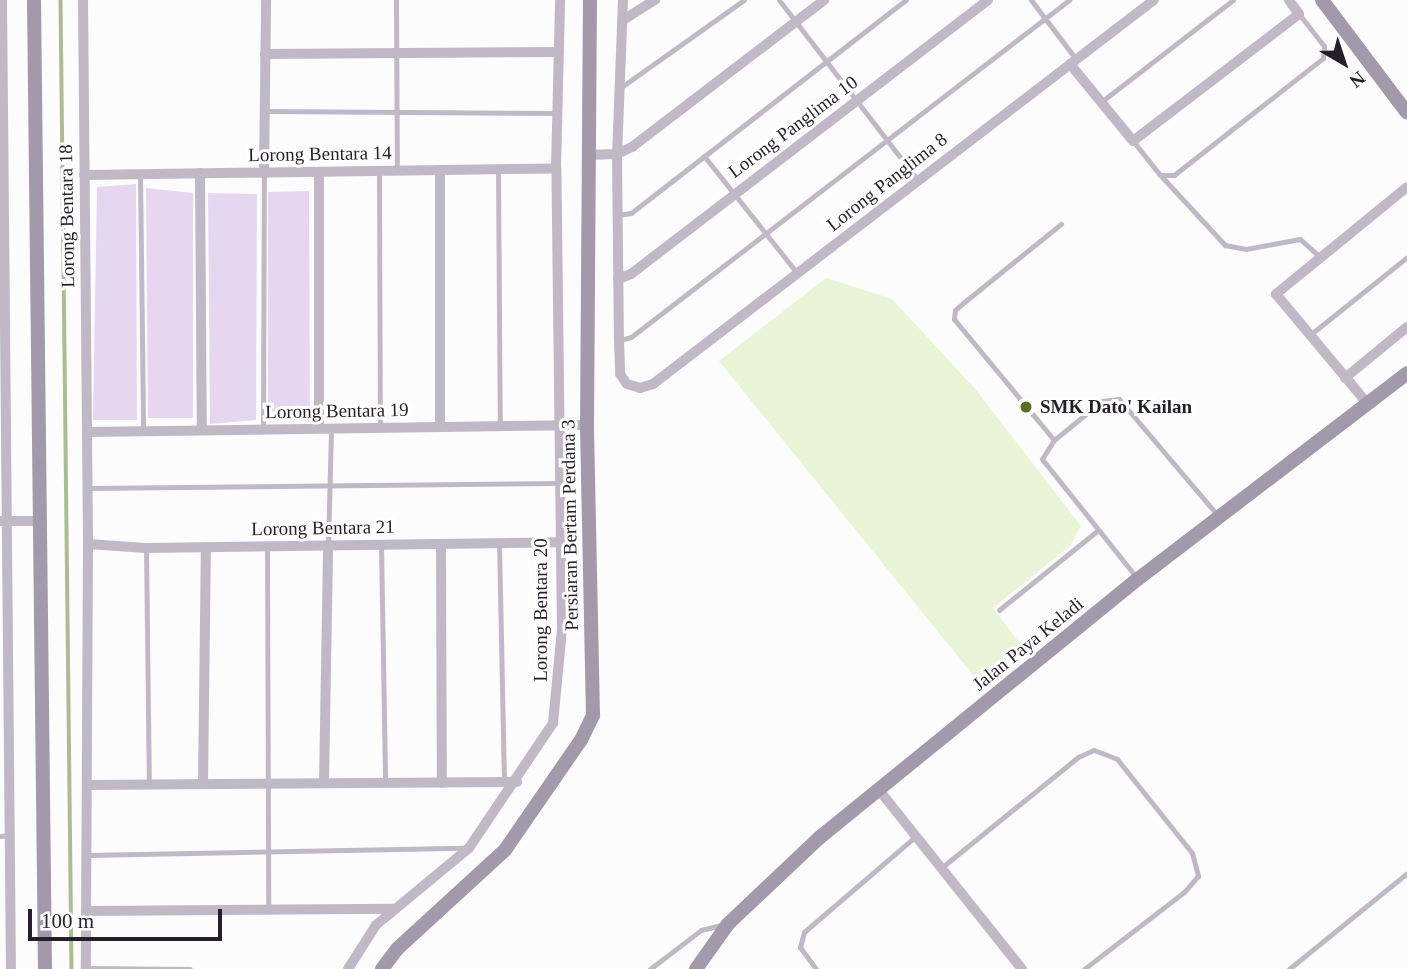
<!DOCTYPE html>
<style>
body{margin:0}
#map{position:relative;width:1407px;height:969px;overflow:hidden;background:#fcfcfc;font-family:Georgia,serif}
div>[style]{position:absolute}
.green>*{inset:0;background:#e8f4d5}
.stream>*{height:3.5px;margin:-1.75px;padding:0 1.75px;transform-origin:1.75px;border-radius:1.75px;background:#acbb91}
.building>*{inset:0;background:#e6d7f1}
.lane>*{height:5px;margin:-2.5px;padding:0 2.5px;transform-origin:2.5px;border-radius:2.5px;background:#c0b9c5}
.street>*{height:10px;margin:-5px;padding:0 5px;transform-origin:5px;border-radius:5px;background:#c0b9c5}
.secondary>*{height:14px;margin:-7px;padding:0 7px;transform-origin:7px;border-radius:7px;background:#a299aa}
.dots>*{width:19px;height:19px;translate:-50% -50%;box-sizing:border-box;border:4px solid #fff;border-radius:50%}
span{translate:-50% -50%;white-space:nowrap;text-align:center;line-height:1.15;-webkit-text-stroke:6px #fff;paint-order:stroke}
.street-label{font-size:19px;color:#251f29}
.poi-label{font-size:19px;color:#251f29;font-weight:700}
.left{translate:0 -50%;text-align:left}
.north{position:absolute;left:1309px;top:28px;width:70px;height:70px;-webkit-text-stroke:5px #fff;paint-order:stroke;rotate:141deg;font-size:19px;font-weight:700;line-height:28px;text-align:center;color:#251f29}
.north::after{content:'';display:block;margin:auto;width:24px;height:32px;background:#251f29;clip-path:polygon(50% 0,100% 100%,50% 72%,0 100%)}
.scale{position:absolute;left:28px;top:909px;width:194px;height:32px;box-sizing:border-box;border:4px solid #251f29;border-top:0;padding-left:9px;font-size:21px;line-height:24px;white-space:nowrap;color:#251f29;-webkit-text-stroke:5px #fff;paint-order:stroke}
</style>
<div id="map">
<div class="green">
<i style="clip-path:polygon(826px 278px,892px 299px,977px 391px,1081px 526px,1070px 546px,993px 608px,1021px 645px,977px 680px,719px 361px)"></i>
</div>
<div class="stream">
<i style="left:61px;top:0;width:969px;rotate:89.35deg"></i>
</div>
<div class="building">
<i style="clip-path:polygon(136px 184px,137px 420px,93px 420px,97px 187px)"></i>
<i style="clip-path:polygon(146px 188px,193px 193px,193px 418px,148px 418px)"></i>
<i style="clip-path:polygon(309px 191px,310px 421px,268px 418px,268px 192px)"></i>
<i style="clip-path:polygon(208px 193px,257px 194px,256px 420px,210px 424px)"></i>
</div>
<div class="lane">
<i style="left:396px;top:0;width:170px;rotate:89.7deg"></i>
<i style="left:779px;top:0;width:226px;rotate:52.4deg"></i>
<i style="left:1031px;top:0;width:74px;rotate:52.7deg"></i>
<i style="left:620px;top:88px;width:152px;rotate:-35.4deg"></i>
<i style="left:1101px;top:102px;width:167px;rotate:-37.7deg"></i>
<i style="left:265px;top:111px;width:292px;rotate:0.4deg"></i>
<i style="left:1133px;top:141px;width:43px;rotate:51.5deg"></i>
<i style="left:1160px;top:175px;width:14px"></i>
<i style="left:1174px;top:175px;width:189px;rotate:-38.1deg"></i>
<i style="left:1323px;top:58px;width:12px;rotate:-85deg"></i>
<i style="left:1324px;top:46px;width:39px;rotate:-128deg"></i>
<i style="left:704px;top:156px;width:149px;rotate:51.5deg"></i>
<i style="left:498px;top:169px;width:257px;rotate:89.6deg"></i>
<i style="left:379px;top:172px;width:256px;rotate:89.8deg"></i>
<i style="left:140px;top:174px;width:256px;rotate:89.3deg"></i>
<i style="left:1162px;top:177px;width:93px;rotate:47.2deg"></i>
<i style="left:1225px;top:245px;width:21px;rotate:11deg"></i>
<i style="left:1246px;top:249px;width:55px;rotate:-10.5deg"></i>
<i style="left:1300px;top:239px;width:25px;rotate:42deg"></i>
<i style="left:618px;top:215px;width:13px;rotate:-9deg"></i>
<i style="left:631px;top:213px;width:348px;rotate:-37.8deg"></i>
<i style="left:1311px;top:334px;width:123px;rotate:-38.7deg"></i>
<i style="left:620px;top:340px;width:11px;rotate:-15deg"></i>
<i style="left:631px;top:337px;width:553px;rotate:-37.57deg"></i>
<i style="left:263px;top:429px;width:256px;rotate:-89.8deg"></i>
<i style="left:1054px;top:440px;width:157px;rotate:-129.6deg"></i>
<i style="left:954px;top:319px;width:9px;rotate:-84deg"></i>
<i style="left:955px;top:310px;width:11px;rotate:-41deg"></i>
<i style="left:963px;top:303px;width:126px;rotate:-38.9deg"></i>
<i style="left:87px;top:488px;width:472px;rotate:-0.6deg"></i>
<i style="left:499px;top:543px;width:238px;rotate:88.8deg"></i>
<i style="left:328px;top:545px;width:115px;rotate:-88.5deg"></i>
<i style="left:381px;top:545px;width:238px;rotate:89deg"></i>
<i style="left:267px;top:546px;width:363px;rotate:89.8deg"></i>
<i style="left:146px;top:548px;width:236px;rotate:89.3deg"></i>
<i style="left:1137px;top:578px;width:152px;rotate:-128.6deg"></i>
<i style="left:1042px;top:459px;width:22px;rotate:-58deg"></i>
<i style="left:1054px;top:440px;width:62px;rotate:-39.1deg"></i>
<i style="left:1102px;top:401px;width:17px;rotate:-7deg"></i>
<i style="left:1119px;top:399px;width:155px;rotate:49.7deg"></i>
<i style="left:999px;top:610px;width:127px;rotate:-38.9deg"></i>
<i style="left:0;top:836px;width:11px;rotate:-5deg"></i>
<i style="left:87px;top:855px;width:378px;rotate:-1.1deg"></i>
<i style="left:941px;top:868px;width:176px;rotate:-39deg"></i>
<i style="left:1078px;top:757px;width:17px;rotate:-24deg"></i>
<i style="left:1094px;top:750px;width:25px;rotate:21deg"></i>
<i style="left:1117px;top:759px;width:120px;rotate:51.4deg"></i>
<i style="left:1192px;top:853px;width:24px;rotate:75deg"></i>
<i style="left:1198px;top:876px;width:21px;rotate:131deg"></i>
<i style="left:1184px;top:892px;width:126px;rotate:142.4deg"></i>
<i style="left:86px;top:968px;width:104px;rotate:0.6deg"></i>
<i style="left:650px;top:969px;width:64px;rotate:-37.4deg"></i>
<i style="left:701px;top:930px;width:25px;rotate:-14deg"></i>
<i style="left:816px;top:969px;width:27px;rotate:-126deg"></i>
<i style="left:800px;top:947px;width:16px;rotate:-75deg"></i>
<i style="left:804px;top:932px;width:148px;rotate:-40.6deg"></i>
<i style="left:1289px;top:969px;width:152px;rotate:-39.1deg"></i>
</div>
<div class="street">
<i style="left:2px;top:0;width:969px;rotate:89.47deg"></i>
<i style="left:83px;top:0;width:544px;rotate:89.47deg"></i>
<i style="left:88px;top:544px;width:425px;rotate:90.3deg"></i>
<i style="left:623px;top:0;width:154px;rotate:92.2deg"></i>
<i style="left:617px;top:154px;width:186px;rotate:89.4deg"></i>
<i style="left:619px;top:340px;width:34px;rotate:88deg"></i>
<i style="left:620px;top:374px;width:12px;rotate:55deg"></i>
<i style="left:627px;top:384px;width:14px;rotate:17deg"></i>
<i style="left:640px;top:388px;width:14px;rotate:-17deg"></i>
<i style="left:653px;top:384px;width:631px;rotate:-37.47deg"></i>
<i style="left:623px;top:20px;width:38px;rotate:-32deg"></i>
<i style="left:265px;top:54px;width:294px;rotate:-0.4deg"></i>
<i style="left:1070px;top:64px;width:99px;rotate:50.7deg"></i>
<i style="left:1133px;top:141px;width:209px;rotate:-37.4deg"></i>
<i style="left:1299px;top:14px;width:17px;rotate:-126deg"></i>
<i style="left:587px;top:155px;width:30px;rotate:-2deg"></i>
<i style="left:617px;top:154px;width:17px;rotate:-25deg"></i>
<i style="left:632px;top:147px;width:242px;rotate:-37.4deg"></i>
<i style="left:440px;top:170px;width:257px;rotate:90deg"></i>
<i style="left:319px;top:172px;width:256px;rotate:90deg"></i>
<i style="left:200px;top:173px;width:257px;rotate:89.6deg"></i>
<i style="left:264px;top:173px;width:173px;rotate:-89.3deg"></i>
<i style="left:84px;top:175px;width:472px;rotate:-0.8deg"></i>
<i style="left:618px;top:279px;width:14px;rotate:-21deg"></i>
<i style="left:631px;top:274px;width:450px;rotate:-37.5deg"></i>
<i style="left:1345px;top:378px;width:80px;rotate:-39.4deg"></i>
<i style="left:1367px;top:403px;width:142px;rotate:-129.9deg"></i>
<i style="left:1276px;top:294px;width:169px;rotate:-39.2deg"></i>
<i style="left:87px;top:432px;width:500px;rotate:-0.8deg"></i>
<i style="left:0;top:521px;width:38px"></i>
<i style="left:88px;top:544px;width:58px;rotate:3.9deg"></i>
<i style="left:146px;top:548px;width:413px;rotate:-0.8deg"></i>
<i style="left:441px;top:544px;width:239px;rotate:89.8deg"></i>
<i style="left:324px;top:783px;width:238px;rotate:-89deg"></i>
<i style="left:203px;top:784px;width:237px;rotate:-89.3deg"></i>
<i style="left:87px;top:785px;width:430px;rotate:-0.4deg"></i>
<i style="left:879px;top:790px;width:229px;rotate:51.4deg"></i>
<i style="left:86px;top:911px;width:309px;rotate:-0.4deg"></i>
<i style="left:348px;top:969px;width:52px;rotate:-57.5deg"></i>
<i style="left:376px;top:925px;width:121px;rotate:-39.6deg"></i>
<i style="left:469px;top:848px;width:151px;rotate:-56.1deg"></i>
<i style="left:553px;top:723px;width:94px;rotate:-84.5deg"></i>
<i style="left:562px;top:629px;width:461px;rotate:-90.7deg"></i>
<i style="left:556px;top:168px;width:168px;rotate:-88.6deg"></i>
</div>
<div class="secondary">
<i style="left:34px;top:0;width:969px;rotate:89.35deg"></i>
<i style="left:1322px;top:0;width:141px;rotate:53deg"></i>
<i style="left:382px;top:969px;width:25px;rotate:-53deg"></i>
<i style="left:397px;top:949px;width:147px;rotate:-42.5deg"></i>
<i style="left:505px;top:850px;width:134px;rotate:-55.4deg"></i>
<i style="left:581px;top:740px;width:28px;rotate:-64deg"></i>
<i style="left:593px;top:715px;width:290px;rotate:-91.2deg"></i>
<i style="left:587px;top:425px;width:425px;rotate:-89.6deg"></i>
<i style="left:696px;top:969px;width:55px;rotate:-54.6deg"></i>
<i style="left:728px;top:924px;width:125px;rotate:-43.4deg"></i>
<i style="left:819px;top:838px;width:411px;rotate:-39.1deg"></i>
<i style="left:1138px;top:579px;width:339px;rotate:-37.4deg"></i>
</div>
<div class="dots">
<i style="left:1026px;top:407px;background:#576e1f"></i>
</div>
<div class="street-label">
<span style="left:793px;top:127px;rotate:-37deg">Lorong Panglima 10</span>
<span style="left:320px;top:154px;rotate:-1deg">Lorong Bentara 14</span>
<span style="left:887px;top:182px;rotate:-38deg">Lorong Panglima 8</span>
<span style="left:67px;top:216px;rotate:-91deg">Lorong Bentara 18</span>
<span style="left:337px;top:411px;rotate:-1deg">Lorong Bentara 19</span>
<span style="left:570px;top:525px;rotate:-91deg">Persiaran Bertam Perdana 3</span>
<span style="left:323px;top:528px;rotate:-1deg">Lorong Bentara 21</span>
<span style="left:541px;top:610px;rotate:-90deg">Lorong Bentara 20</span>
<span style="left:1028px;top:644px;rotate:-39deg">Jalan Paya Keladi</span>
</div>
<div class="poi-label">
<span class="left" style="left:1040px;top:407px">SMK Dato' Kailan</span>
</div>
<div class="north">N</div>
<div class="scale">100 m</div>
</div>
